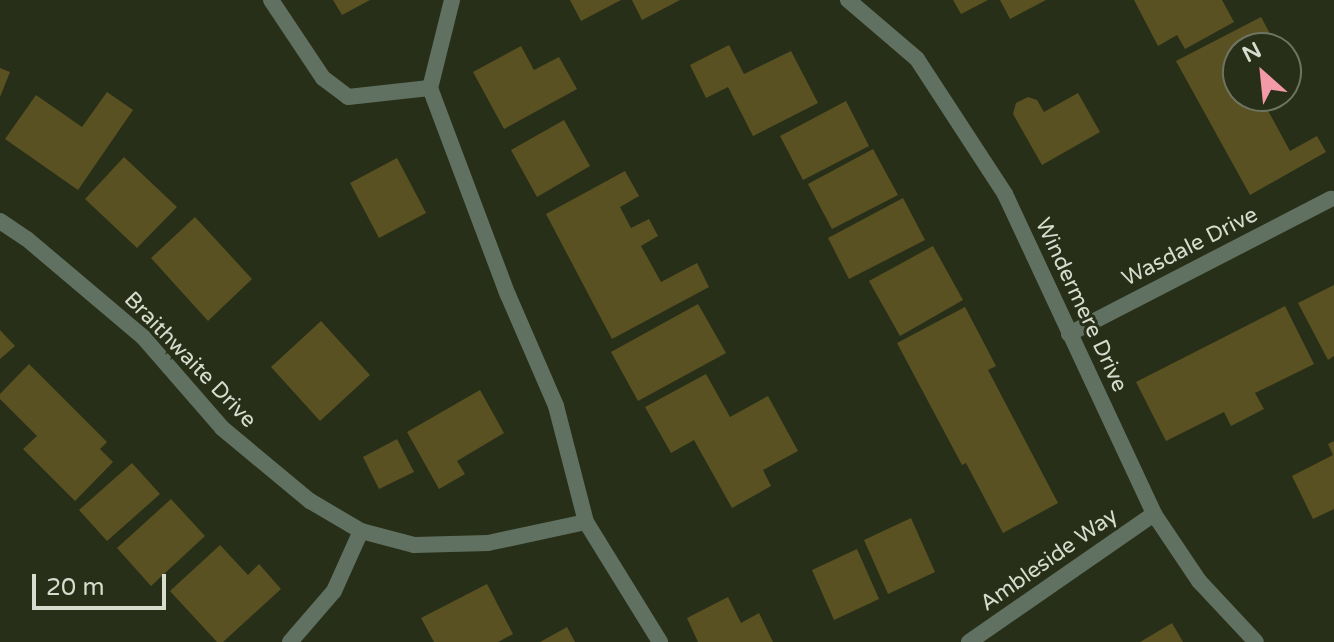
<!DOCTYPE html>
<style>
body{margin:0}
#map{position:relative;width:1334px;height:642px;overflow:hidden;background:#282f18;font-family:"Varela Round",sans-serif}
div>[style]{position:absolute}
.building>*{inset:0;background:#595122}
.lane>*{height:16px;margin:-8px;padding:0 8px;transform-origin:8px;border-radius:8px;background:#617161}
.street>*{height:16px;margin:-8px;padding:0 8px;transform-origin:8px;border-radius:8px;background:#617161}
span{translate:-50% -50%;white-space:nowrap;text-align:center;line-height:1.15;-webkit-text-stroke:6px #282f18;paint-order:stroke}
.street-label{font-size:22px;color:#d7dcce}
.north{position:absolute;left:1222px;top:32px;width:80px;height:80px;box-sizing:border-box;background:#282f18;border:2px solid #6e7461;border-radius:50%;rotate:333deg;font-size:22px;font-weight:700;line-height:32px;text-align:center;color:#d7dcce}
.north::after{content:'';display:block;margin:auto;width:28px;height:36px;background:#f39aa8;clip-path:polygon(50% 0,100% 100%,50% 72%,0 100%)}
.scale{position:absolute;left:32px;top:574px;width:134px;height:36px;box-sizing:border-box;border:4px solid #d7dcce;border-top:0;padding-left:10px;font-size:24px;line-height:28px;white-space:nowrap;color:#d7dcce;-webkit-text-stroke:6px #282f18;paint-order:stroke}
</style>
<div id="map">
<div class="building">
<i style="clip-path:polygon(333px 0,370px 0,342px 15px)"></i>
<i style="clip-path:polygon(570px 0,621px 0,581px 21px)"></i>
<i style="clip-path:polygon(632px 0,680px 0,642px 20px)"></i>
<i style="clip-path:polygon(953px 0,988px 0,961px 14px)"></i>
<i style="clip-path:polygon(1000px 0,1046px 0,1010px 19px)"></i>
<i style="clip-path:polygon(1134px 0,1222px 0,1234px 22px,1185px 49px,1177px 35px,1158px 46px)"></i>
<i style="clip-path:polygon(1261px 17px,1274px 41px,1260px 48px,1238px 48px,1238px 96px,1286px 96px,1286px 86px,1291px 95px,1266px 107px,1290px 151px,1317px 136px,1326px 152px,1250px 195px,1176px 61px)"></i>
<i style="clip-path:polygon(729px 45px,744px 74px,791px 51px,818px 103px,753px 136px,728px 87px,706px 98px,690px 65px)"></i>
<i style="clip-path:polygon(521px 46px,534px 70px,559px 57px,577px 89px,504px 129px,473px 72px)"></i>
<i style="clip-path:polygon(0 68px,10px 72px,0 97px)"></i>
<i style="clip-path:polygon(107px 92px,133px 110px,78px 190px,5px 139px,36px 95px,82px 127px)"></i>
<i style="clip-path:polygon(1078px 93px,1100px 132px,1042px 165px,1013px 114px,1016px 103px,1028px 97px,1037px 100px,1044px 112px)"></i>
<i style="clip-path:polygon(846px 101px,869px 146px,803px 180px,780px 136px)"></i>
<i style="clip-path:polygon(564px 120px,590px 166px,537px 197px,511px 150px)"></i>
<i style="clip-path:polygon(873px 149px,898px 195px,832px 229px,808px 184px)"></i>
<i style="clip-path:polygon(124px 157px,177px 207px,137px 248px,85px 199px)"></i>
<i style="clip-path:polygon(397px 158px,426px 213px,379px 238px,350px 183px)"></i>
<i style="clip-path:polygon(625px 171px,639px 196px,620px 207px,631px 228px,649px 219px,658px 236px,641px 246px,661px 282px,697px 263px,709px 287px,612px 339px,546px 214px)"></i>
<i style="clip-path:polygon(903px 198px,925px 240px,849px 279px,828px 238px)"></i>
<i style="clip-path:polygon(195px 217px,252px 279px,208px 321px,151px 258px)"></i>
<i style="clip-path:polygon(933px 246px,963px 300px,900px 336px,869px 281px)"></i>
<i style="clip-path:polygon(1334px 285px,1334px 356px,1328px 360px,1298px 303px)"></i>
<i style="clip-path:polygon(698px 304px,726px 353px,638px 401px,611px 352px)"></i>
<i style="clip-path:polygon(1285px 306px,1314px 364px,1255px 393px,1264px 409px,1231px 426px,1224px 412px,1166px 441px,1136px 382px)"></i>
<i style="clip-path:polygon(965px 307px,996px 366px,988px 370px,1058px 503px,1003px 533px,966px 463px,962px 465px,897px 343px)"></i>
<i style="clip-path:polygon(321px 321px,370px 375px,320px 421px,271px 367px)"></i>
<i style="clip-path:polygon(0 330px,15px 346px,0 359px)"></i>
<i style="clip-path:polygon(29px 364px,107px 442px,100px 449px,113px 462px,75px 501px,23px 449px,37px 436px,0 399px,0 394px)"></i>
<i style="clip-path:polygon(706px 374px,730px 417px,768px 396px,798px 451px,763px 470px,771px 486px,732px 508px,694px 440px,671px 453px,645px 407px)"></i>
<i style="clip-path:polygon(480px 390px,504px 433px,457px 461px,465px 474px,439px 489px,407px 432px)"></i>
<i style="clip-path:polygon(397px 439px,414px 472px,379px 489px,363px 457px)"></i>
<i style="clip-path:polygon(1334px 441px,1334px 509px,1313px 519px,1292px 476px,1333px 455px,1328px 444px)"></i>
<i style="clip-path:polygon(132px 463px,160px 494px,107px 541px,79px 510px)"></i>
<i style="clip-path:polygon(171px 499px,205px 536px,151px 586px,117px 548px)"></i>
<i style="clip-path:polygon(911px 518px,935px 572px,888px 594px,864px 540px)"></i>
<i style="clip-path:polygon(220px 545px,248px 575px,259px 564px,281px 589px,223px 642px,217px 642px,170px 591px)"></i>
<i style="clip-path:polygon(857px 549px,879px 599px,834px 620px,812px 570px)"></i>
<i style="clip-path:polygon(487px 584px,513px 634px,498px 642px,434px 642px,421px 618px)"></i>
<i style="clip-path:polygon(728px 597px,741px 623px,759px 613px,773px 642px,698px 642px,687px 618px)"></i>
<i style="clip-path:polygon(1172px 623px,1183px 642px,1140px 642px)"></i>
<i style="clip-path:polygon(567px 627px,575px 642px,540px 642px)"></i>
</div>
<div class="lane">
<i style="left:290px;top:642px;width:67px;rotate:-49.2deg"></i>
<i style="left:334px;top:591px;width:66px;rotate:-65.8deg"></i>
</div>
<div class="street">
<i style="left:271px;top:0;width:94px;rotate:56.3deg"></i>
<i style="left:323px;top:78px;width:31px;rotate:37deg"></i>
<i style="left:348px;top:97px;width:82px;rotate:-6.3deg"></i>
<i style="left:452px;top:0;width:91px;rotate:104deg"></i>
<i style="left:430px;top:88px;width:221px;rotate:69.4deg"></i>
<i style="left:508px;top:295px;width:121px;rotate:66.6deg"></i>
<i style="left:556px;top:406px;width:120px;rotate:75.5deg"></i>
<i style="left:586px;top:522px;width:141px;rotate:58.3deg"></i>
<i style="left:848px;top:0;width:91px;rotate:40.5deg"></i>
<i style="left:917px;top:59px;width:161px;rotate:56.9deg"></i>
<i style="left:1005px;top:194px;width:353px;rotate:65deg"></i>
<i style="left:1154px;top:514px;width:81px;rotate:56.1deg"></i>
<i style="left:1199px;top:581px;width:83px;rotate:46.9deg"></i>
<i style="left:0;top:221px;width:32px;rotate:34deg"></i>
<i style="left:27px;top:239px;width:152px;rotate:40.2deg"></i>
<i style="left:143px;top:337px;width:121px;rotate:49deg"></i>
<i style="left:222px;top:428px;width:114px;rotate:39.7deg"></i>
<i style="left:310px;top:501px;width:59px;rotate:30.5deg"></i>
<i style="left:361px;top:531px;width:55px;rotate:14.8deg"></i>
<i style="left:414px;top:545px;width:74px;rotate:-1.5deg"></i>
<i style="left:488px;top:543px;width:100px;rotate:-12.1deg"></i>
<i style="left:1069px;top:334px;width:295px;rotate:-27.3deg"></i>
<i style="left:969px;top:642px;width:225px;rotate:-34.7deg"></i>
</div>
<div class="street-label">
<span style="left:1190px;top:247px;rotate:-27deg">Wasdale Drive</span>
<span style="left:1081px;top:305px;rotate:65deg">Windermere Drive</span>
<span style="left:190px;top:360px;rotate:46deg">Braithwaite Drive</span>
<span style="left:1049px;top:560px;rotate:-35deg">Ambleside Way</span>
</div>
<div class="north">N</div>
<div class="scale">20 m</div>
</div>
